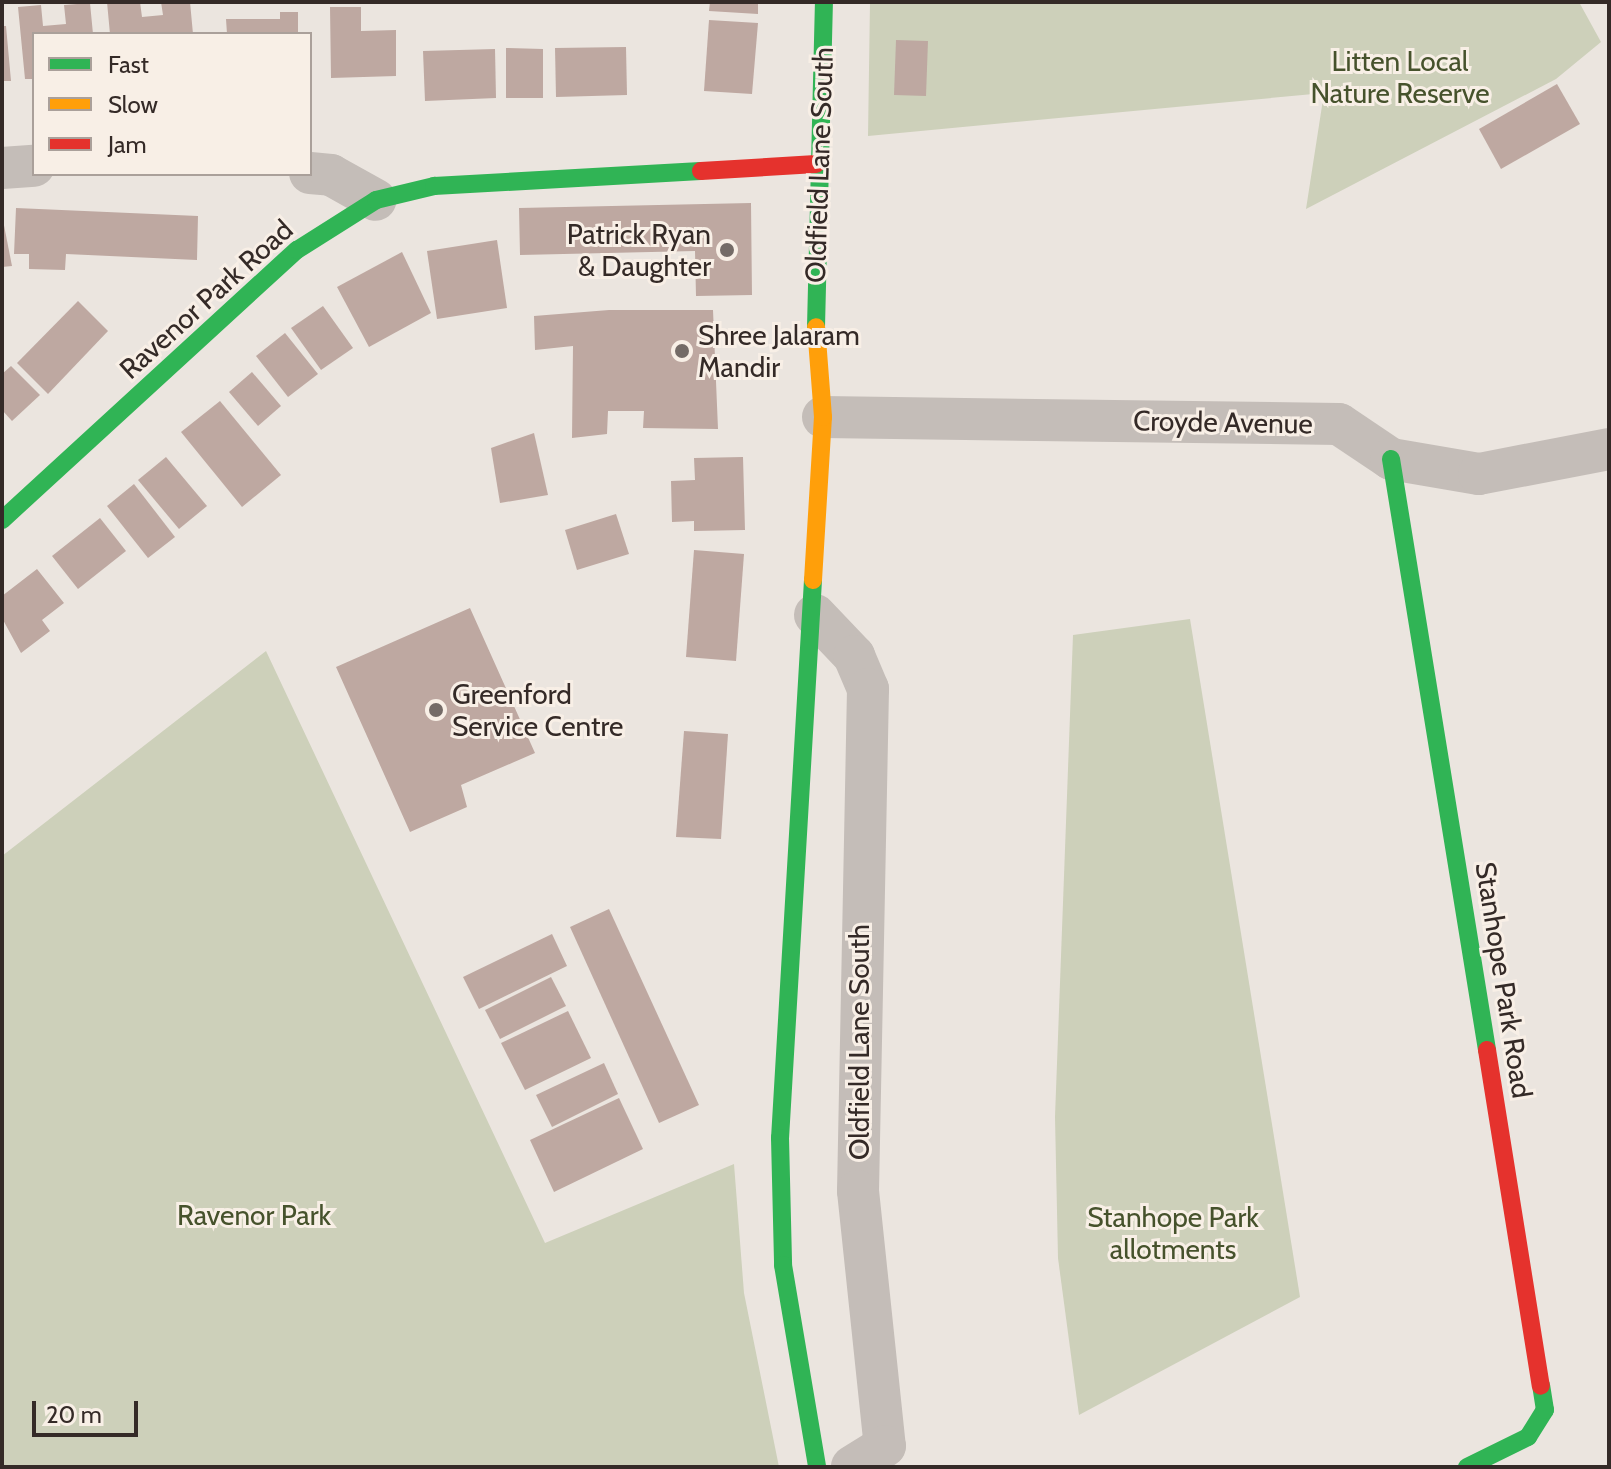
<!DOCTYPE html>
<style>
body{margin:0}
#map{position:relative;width:1611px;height:1469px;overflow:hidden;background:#ebe5df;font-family:Cabin,sans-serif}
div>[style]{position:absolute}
.green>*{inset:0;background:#cdd0ba}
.building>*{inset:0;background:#bea8a1}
.street>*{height:42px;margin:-21px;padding:0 21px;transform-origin:21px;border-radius:21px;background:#c4bdb8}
.fast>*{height:18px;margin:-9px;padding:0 9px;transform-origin:9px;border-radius:9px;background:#30b455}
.slow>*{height:18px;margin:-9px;padding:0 9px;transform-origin:9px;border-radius:9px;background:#ff9f0a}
.jam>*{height:18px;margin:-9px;padding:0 9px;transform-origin:9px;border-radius:9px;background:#e5322d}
.dots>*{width:22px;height:22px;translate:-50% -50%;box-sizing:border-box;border:4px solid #f8efe6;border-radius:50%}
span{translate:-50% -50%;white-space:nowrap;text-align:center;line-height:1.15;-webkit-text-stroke:6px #f8efe6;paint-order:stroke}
.park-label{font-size:28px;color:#46522c}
.street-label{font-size:28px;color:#342a27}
.poi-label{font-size:28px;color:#342a27}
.right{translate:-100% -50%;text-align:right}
.left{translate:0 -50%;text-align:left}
.frame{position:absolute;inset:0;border:4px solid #342a27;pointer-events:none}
.legend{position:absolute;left:32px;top:32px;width:280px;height:144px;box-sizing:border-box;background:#f8efe6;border:2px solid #aaa09a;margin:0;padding:10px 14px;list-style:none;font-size:24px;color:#342a27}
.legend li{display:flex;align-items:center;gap:16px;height:40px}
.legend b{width:40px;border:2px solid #aaa09a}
.scale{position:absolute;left:32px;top:1401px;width:106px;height:36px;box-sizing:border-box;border:4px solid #342a27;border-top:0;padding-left:10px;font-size:24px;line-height:28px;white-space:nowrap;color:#342a27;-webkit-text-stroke:6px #f8efe6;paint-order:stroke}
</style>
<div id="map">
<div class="green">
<i style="clip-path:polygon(870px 2px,1579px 2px,1601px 42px,1556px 79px,1306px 209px,1324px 93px,868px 136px)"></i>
<i style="clip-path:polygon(1190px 619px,1300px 1297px,1079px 1415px,1058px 1258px,1055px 1117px,1073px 635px)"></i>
<i style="clip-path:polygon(266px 651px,545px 1243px,734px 1164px,744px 1293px,779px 1467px,2px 1467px,2px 856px)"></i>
</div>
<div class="building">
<i style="clip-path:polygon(107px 2px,140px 2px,142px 17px,163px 15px,161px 2px,190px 2px,193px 34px,110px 34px)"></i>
<i style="clip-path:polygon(710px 2px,758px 2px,758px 14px,709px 11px)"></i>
<i style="clip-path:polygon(90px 3px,93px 34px,34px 34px,34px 79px,25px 79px,18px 7px,41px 5px,43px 26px,66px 24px,64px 5px)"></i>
<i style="clip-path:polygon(330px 7px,361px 7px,361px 31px,396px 30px,396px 76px,331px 78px)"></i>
<i style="clip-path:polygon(280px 12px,298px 12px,298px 34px,227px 34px,226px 19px,280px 19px)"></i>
<i style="clip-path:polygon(709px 20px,758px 23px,752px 94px,704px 91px)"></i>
<i style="clip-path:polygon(2px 26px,6px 26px,11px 81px,2px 81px)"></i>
<i style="clip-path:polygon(896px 40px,928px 41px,926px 96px,894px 95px)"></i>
<i style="clip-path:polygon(626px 47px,627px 95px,556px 97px,555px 48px)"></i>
<i style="clip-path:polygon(506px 48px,543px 49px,543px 98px,506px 98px)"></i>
<i style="clip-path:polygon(495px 49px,496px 98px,425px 101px,423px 51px)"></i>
<i style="clip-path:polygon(1557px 84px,1580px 124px,1501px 169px,1479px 129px)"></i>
<i style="clip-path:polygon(751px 203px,752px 295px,696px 296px,695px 251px,520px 255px,519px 208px)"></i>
<i style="clip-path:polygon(16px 208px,198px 216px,197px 260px,66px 254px,65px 270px,29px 269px,29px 254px,14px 254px)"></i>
<i style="clip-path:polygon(2px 215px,12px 266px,2px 267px)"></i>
<i style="clip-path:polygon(497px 240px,507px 308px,437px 319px,427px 251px)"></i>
<i style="clip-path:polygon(402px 252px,431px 313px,369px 347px,337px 287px)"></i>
<i style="clip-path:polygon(78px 301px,108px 331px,48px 394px,17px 363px)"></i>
<i style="clip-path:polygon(323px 306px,353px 348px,321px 370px,291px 328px)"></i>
<i style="clip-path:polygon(609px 310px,713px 310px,718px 429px,643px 428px,644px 411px,608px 411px,607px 434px,572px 438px,573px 346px,535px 350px,534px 316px)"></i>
<i style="clip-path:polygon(285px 333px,318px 374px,288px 397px,256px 356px)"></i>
<i style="clip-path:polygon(11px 366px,40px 395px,12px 421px,2px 410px,2px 374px)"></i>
<i style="clip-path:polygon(252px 372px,281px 406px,258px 426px,229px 392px)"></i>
<i style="clip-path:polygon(220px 401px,281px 475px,242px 507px,181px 432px)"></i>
<i style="clip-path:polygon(534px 433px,548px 495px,500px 503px,491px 448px)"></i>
<i style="clip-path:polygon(166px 457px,207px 506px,179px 529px,138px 480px)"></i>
<i style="clip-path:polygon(743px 457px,745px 530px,694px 531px,694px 521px,672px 522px,671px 481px,695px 480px,694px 458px)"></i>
<i style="clip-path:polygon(134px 484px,175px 537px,148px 558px,107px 506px)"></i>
<i style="clip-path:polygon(616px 514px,629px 554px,577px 570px,565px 530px)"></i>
<i style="clip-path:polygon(100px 518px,126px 551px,78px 589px,52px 556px)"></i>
<i style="clip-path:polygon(694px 550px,744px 554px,736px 661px,686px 657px)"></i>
<i style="clip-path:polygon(37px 569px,64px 603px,42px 620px,50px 631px,21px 653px,2px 618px,2px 596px)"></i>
<i style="clip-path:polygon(470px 608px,535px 753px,461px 785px,467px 807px,410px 832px,336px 667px)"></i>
<i style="clip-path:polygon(684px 731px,728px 734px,721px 839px,676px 837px)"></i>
<i style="clip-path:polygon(609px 909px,699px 1105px,659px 1123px,570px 927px)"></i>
<i style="clip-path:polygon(552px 934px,567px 966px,479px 1009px,463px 977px)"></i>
<i style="clip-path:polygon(551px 977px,566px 1006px,500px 1039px,485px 1010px)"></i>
<i style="clip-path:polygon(568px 1011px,591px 1058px,525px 1090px,501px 1043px)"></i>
<i style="clip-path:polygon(604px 1063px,618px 1094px,552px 1127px,536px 1095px)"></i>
<i style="clip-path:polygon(619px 1098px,643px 1149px,554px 1192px,530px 1140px)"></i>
</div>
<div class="street">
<i style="left:2px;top:168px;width:32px;rotate:-4deg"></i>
<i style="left:310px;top:173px;width:21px;rotate:5deg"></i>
<i style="left:331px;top:175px;width:51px;rotate:29.1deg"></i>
<i style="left:823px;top:417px;width:516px;rotate:0.78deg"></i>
<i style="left:1339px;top:424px;width:63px;rotate:33.9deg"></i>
<i style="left:1391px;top:459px;width:89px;rotate:9.7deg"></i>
<i style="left:1479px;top:474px;width:132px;rotate:-10.9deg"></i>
<i style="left:815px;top:615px;width:57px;rotate:46.4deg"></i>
<i style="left:854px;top:656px;width:36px;rotate:67deg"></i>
<i style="left:868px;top:689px;width:502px;rotate:91.14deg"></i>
<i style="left:858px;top:1191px;width:256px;rotate:84deg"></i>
<i style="left:885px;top:1446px;width:39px;rotate:148deg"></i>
</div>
<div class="fast">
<i style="left:816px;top:327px;width:325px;rotate:-88.6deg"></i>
<i style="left:1391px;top:459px;width:599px;rotate:80.77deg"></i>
<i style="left:2px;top:520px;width:400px;rotate:-42.5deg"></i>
<i style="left:297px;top:250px;width:93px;rotate:-32.3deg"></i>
<i style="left:376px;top:200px;width:60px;rotate:-13.6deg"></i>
<i style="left:434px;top:186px;width:267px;rotate:-3.2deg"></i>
<i style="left:813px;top:580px;width:559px;rotate:93.38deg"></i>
<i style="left:780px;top:1138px;width:127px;rotate:88.6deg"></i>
<i style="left:783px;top:1265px;width:205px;rotate:80.4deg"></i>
<i style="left:1467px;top:1467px;width:68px;rotate:-26.2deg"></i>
<i style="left:1528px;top:1437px;width:32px;rotate:-58deg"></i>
<i style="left:1545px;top:1410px;width:24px;rotate:-99deg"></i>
</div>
<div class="slow">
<i style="left:813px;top:580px;width:163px;rotate:-86.5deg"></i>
<i style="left:823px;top:417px;width:90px;rotate:-94.4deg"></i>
</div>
<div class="jam">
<i style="left:701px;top:171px;width:115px;rotate:-3.5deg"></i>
<i style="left:1487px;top:1050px;width:340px;rotate:80.9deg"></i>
</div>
<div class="dots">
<i style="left:727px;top:250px;background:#746b67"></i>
<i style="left:682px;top:351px;background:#746b67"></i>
<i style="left:436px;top:710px;background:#746b67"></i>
</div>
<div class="park-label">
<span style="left:1400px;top:77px">Litten Local<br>Nature Reserve</span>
<span style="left:254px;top:1215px">Ravenor Park</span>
<span style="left:1173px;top:1233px">Stanhope Park<br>allotments</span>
</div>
<div class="street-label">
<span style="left:819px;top:165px;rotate:-88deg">Oldfield Lane South</span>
<span style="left:206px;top:299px;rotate:-42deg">Ravenor Park Road</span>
<span style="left:1223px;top:422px;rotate:1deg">Croyde Avenue</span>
<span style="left:1504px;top:980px;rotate:81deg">Stanhope Park Road</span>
<span style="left:859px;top:1042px;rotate:-90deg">Oldfield Lane South</span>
</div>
<div class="poi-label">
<span class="right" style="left:711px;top:250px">Patrick Ryan<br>&amp; Daughter</span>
<span class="left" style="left:698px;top:351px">Shree Jalaram<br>Mandir</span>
<span class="left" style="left:452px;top:710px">Greenford<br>Service Centre</span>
</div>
<div class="frame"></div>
<ul class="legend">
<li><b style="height:10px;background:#30b455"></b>Fast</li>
<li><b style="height:10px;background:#ff9f0a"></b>Slow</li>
<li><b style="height:10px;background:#e5322d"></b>Jam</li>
</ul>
<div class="scale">20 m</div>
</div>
